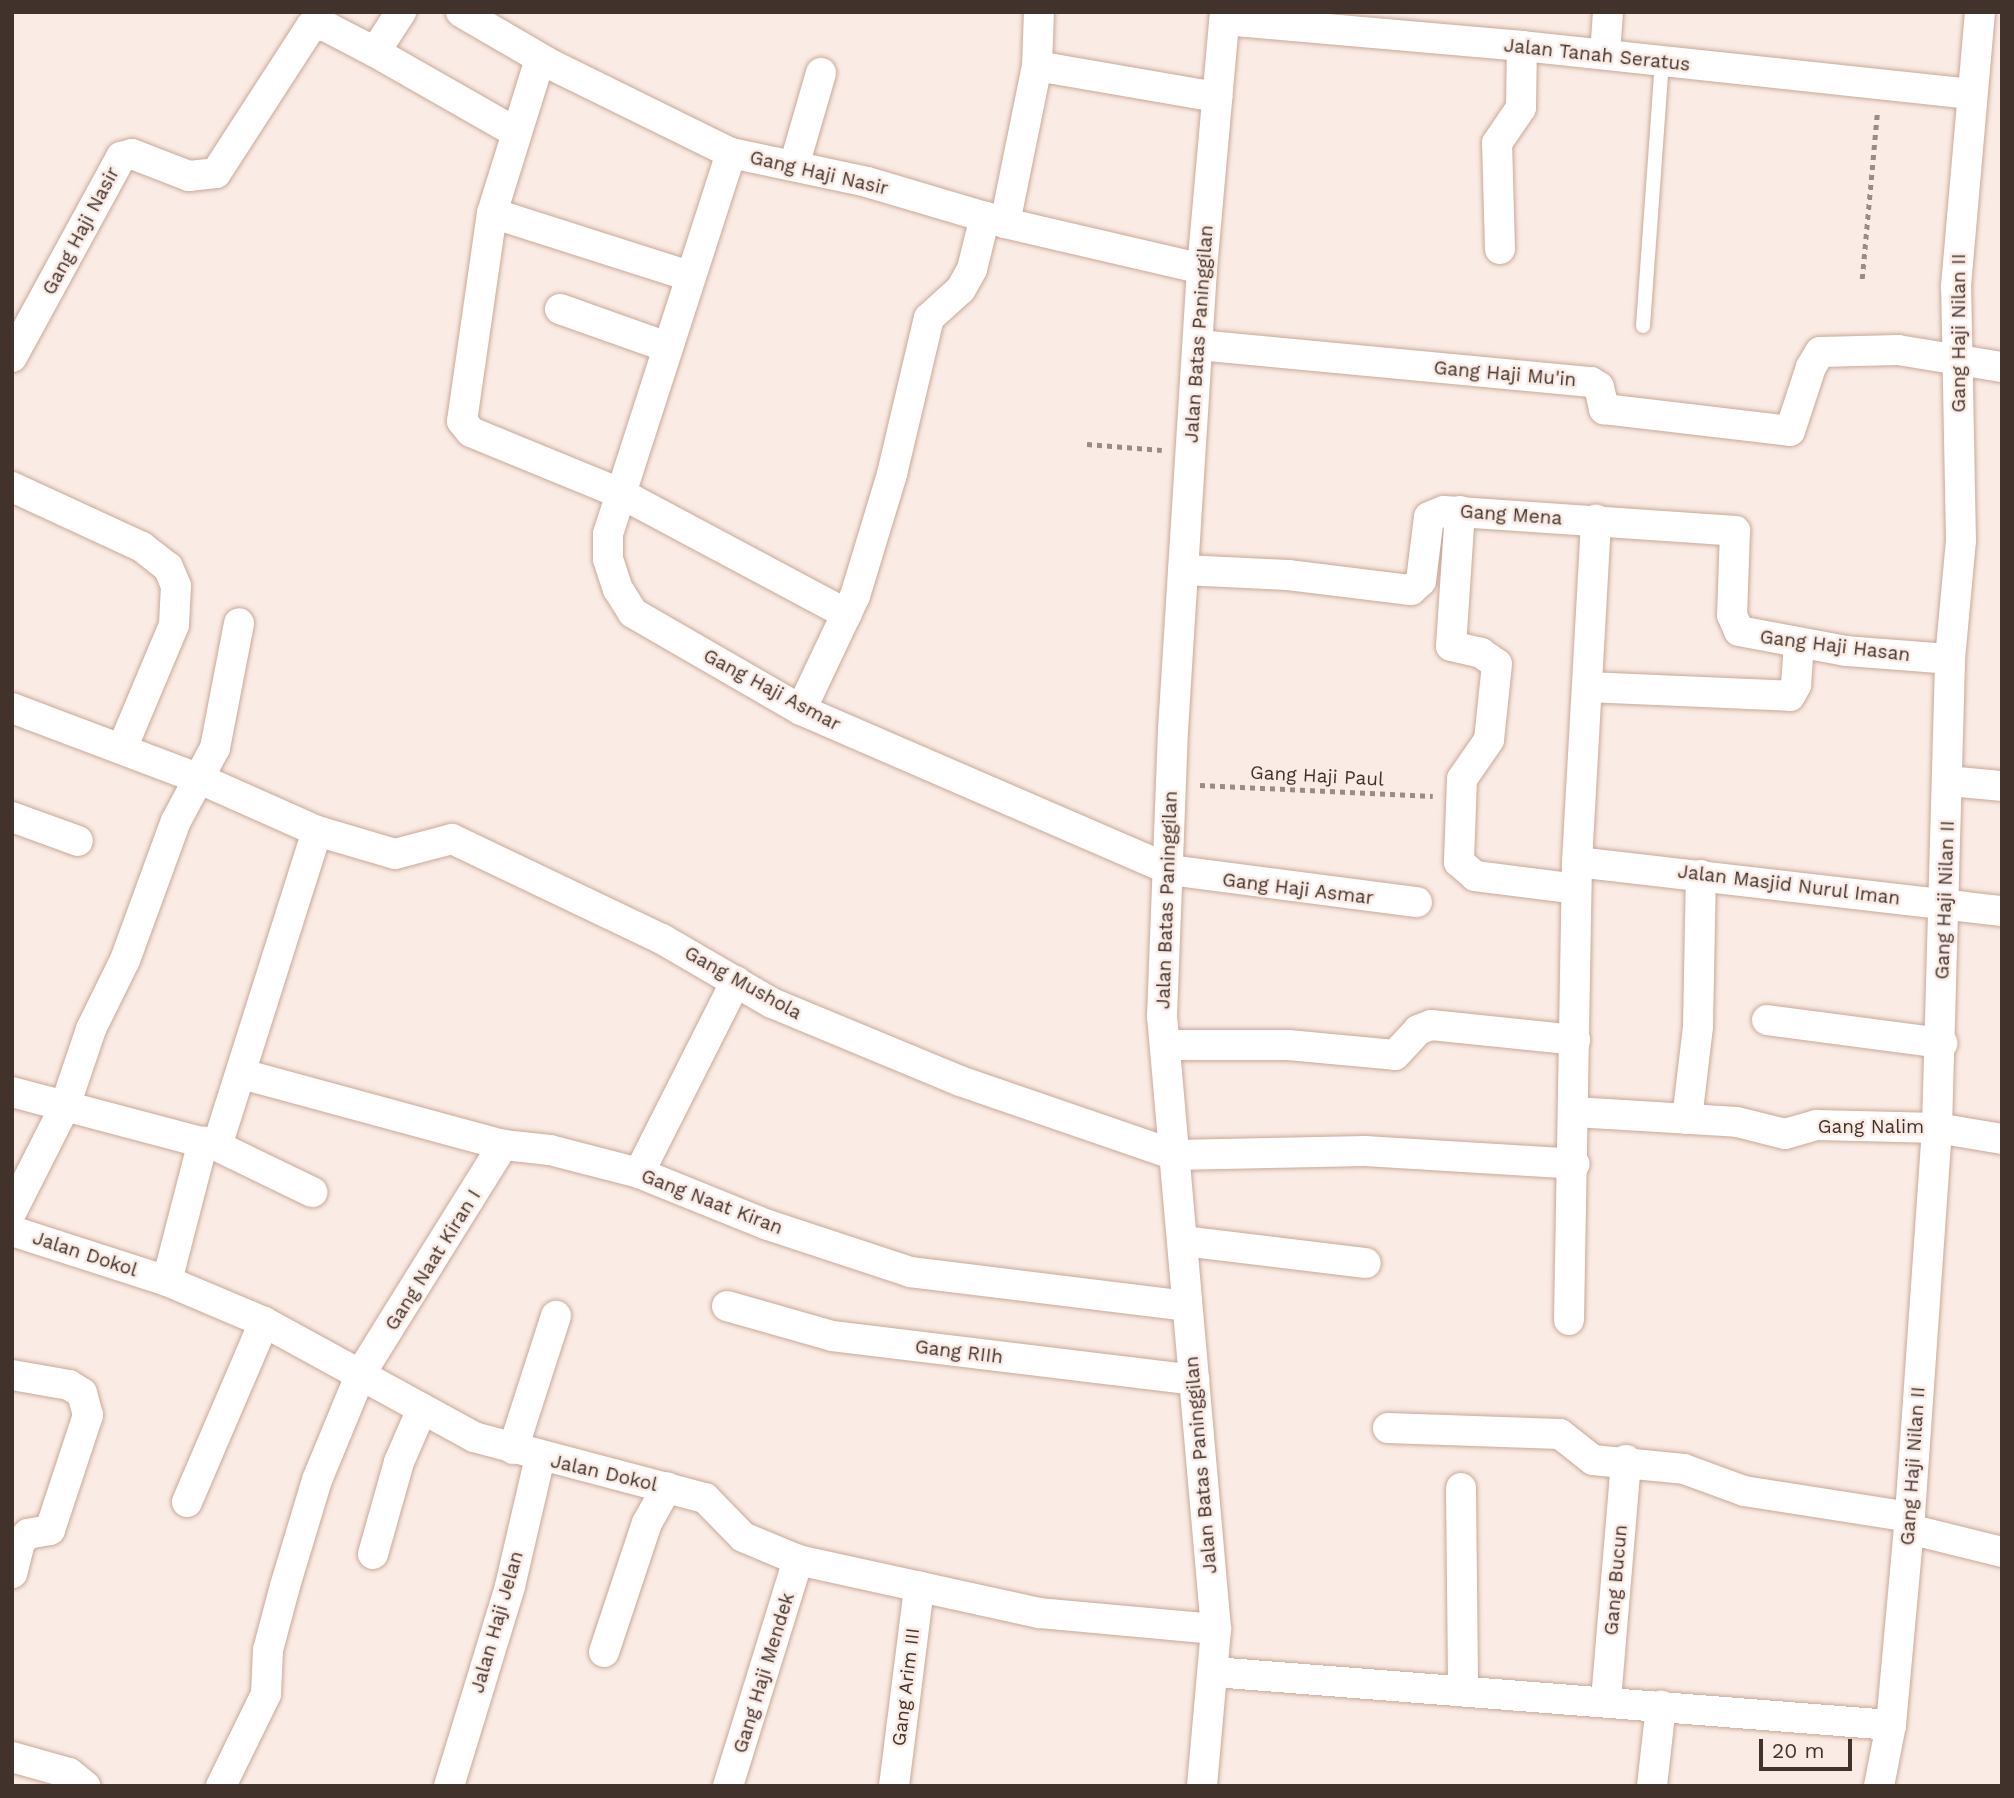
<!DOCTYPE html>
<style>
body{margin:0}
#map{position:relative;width:2014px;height:1798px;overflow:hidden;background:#faebe4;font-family:"Work Sans",sans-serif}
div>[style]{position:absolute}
.path>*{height:4.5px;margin-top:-2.25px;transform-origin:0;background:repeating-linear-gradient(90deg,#9a8b84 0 5px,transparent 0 10px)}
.roads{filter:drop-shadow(0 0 2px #caa896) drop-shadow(0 0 2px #caa896)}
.service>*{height:14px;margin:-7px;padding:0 7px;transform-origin:7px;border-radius:7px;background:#fff}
.minor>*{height:30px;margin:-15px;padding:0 15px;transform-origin:15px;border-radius:15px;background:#fff}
span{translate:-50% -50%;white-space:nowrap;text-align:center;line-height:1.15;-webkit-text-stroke:5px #faebe4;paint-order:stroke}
.street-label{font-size:19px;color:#41332c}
.frame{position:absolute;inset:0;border:14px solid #41332c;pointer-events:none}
.scale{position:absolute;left:1759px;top:1739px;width:93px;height:32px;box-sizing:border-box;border:4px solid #41332c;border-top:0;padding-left:9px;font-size:21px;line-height:24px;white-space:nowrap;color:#41332c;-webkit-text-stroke:5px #faebe4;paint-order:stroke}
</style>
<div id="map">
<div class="path">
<i style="left:1862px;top:279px;width:167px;rotate:-84.8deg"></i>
<i style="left:1087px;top:444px;width:75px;rotate:4.6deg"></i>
<i style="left:1200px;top:785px;width:233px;rotate:2.7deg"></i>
</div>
<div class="roads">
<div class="service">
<i style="left:1643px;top:326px;width:265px;rotate:-85.9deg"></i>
</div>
<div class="minor">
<i style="left:461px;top:12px;width:105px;rotate:30.2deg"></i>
<i style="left:552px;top:65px;width:199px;rotate:26.2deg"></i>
<i style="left:731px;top:153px;width:139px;rotate:12deg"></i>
<i style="left:867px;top:182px;width:144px;rotate:16.5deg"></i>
<i style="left:1005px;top:223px;width:202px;rotate:13.1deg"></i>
<i style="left:1225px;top:20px;width:298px;rotate:5deg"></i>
<i style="left:1522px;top:46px;width:451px;rotate:6.1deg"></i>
<i style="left:375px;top:52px;width:163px;rotate:29.7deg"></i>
<i style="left:1605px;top:54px;width:42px;rotate:-85.9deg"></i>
<i style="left:540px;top:59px;width:161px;rotate:107.3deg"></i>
<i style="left:492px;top:213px;width:210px;rotate:98.2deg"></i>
<i style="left:462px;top:421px;width:14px;rotate:51deg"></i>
<i style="left:471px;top:432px;width:161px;rotate:22.3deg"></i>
<i style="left:620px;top:493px;width:257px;rotate:28.1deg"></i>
<i style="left:1037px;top:66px;width:183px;rotate:9.8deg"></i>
<i style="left:731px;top:153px;width:400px;rotate:107.9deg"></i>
<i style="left:608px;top:534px;width:25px;rotate:90deg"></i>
<i style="left:608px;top:559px;width:32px;rotate:72deg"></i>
<i style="left:618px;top:589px;width:28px;rotate:58deg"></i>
<i style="left:633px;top:613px;width:194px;rotate:30deg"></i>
<i style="left:801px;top:710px;width:402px;rotate:23.4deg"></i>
<i style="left:1170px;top:870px;width:249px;rotate:7.4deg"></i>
<i style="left:794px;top:166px;width:97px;rotate:-73.8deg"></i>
<i style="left:492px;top:213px;width:208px;rotate:17.7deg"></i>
<i style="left:1005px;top:223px;width:160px;rotate:-78.5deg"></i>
<i style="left:1037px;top:66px;width:54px;rotate:-87.9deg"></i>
<i style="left:1500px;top:249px;width:106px;rotate:-91.6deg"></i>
<i style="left:1497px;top:143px;width:42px;rotate:-55.6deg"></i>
<i style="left:1521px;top:108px;width:62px;rotate:-89.1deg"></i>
<i style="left:560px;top:309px;width:114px;rotate:19.6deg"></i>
<i style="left:1198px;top:345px;width:395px;rotate:5.4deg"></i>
<i style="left:1591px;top:382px;width:9px;rotate:32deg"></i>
<i style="left:1599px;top:387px;width:23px;rotate:77deg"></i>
<i style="left:1604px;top:409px;width:187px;rotate:6.7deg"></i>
<i style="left:1790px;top:431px;width:67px;rotate:-71.8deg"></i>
<i style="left:1811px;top:367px;width:17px;rotate:-59deg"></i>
<i style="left:1820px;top:352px;width:78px;rotate:-1.5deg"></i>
<i style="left:1898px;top:350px;width:105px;rotate:9.3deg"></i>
<i style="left:12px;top:357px;width:228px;rotate:-61.4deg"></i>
<i style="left:121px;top:157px;width:11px;rotate:-15deg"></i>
<i style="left:132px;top:154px;width:61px;rotate:21.1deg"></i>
<i style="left:189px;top:176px;width:27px;rotate:-6deg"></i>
<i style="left:216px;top:173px;width:175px;rotate:-57.1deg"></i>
<i style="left:311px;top:26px;width:14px"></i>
<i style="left:325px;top:26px;width:56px;rotate:27.5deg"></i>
<i style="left:375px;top:52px;width:48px;rotate:-57deg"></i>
<i style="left:12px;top:487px;width:143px;rotate:24.8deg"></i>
<i style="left:142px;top:547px;width:33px;rotate:38deg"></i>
<i style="left:168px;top:567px;width:21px;rotate:67deg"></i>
<i style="left:176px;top:586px;width:39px;rotate:93deg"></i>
<i style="left:174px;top:625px;width:134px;rotate:112.8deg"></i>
<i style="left:1460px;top:511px;width:135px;rotate:93.8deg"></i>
<i style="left:1451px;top:646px;width:31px;rotate:13deg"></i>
<i style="left:1481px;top:653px;width:19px;rotate:35deg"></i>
<i style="left:1497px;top:664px;width:76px;rotate:96deg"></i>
<i style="left:1489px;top:740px;width:47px;rotate:124.7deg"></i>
<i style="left:1462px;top:779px;width:83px;rotate:92.1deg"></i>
<i style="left:1459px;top:862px;width:21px;rotate:41deg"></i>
<i style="left:1475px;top:876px;width:102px;rotate:7.3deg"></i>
<i style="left:1183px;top:570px;width:105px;rotate:2.7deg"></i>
<i style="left:1288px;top:575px;width:124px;rotate:7deg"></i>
<i style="left:1411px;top:590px;width:13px;rotate:-42deg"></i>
<i style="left:1421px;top:581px;width:64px;rotate:-82.9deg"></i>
<i style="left:1429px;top:517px;width:16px;rotate:-22deg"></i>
<i style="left:1444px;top:511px;width:292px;rotate:3.9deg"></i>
<i style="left:1735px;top:531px;width:84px;rotate:92deg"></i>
<i style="left:1732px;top:615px;width:17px;rotate:66deg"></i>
<i style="left:1739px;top:631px;width:109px;rotate:10.6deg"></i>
<i style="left:1846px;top:651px;width:104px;rotate:4.4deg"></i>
<i style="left:1587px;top:687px;width:203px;rotate:2.5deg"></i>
<i style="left:1790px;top:696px;width:13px;rotate:-61deg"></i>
<i style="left:1796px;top:685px;width:42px;rotate:-85.9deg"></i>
<i style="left:12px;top:708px;width:201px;rotate:20.7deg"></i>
<i style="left:200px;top:779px;width:128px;rotate:24deg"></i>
<i style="left:317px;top:831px;width:330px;rotate:107.6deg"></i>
<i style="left:801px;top:710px;width:126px;rotate:-64.7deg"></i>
<i style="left:855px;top:596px;width:127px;rotate:-73.1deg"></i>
<i style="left:892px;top:474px;width:160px;rotate:-76.7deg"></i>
<i style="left:929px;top:318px;width:43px;rotate:-42.2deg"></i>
<i style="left:961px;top:289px;width:23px;rotate:-61deg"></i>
<i style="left:972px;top:269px;width:54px;rotate:-76deg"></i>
<i style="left:1948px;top:781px;width:54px;rotate:5.3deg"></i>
<i style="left:12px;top:817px;width:70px;rotate:20deg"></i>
<i style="left:317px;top:831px;width:81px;rotate:16.4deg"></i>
<i style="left:395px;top:854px;width:59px;rotate:-14.7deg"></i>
<i style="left:452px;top:839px;width:233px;rotate:25.5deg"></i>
<i style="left:662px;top:939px;width:127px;rotate:30.2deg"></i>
<i style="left:772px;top:1003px;width:204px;rotate:22.5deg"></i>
<i style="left:960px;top:1081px;width:227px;rotate:19deg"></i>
<i style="left:1175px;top:1155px;width:190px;rotate:-1.2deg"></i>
<i style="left:1365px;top:1151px;width:210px;rotate:3.5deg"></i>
<i style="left:1577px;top:862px;width:428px;rotate:6.6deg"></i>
<i style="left:1767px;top:1020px;width:177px;rotate:7.5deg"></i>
<i style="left:1166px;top:1045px;width:122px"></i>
<i style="left:1288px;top:1045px;width:107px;rotate:5.3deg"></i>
<i style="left:1395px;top:1055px;width:34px;rotate:-47deg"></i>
<i style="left:1418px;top:1030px;width:14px;rotate:-21deg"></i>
<i style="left:1431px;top:1025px;width:145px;rotate:5.9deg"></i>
<i style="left:242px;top:1074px;width:270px;rotate:15.2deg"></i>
<i style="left:503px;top:1145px;width:47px;rotate:6.1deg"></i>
<i style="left:550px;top:1150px;width:92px;rotate:14.5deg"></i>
<i style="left:639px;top:1173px;width:139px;rotate:22deg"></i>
<i style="left:768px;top:1225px;width:150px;rotate:18.3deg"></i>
<i style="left:910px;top:1272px;width:278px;rotate:7deg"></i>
<i style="left:12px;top:1092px;width:212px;rotate:14.8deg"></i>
<i style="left:217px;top:1146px;width:106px;rotate:25.8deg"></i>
<i style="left:1575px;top:1112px;width:162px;rotate:3.5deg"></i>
<i style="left:1737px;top:1122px;width:49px;rotate:14deg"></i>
<i style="left:1785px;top:1134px;width:33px;rotate:-16deg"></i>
<i style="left:1817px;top:1125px;width:120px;rotate:1.4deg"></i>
<i style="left:1937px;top:1128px;width:66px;rotate:9.6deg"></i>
<i style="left:1687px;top:1119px;width:93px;rotate:-83.2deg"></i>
<i style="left:1698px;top:1027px;width:152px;rotate:-88.9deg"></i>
<i style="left:639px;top:1173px;width:215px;rotate:-63.2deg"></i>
<i style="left:12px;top:1211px;width:118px;rotate:-63.2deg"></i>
<i style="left:65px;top:1106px;width:81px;rotate:-71.3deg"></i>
<i style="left:91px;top:1029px;width:77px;rotate:-63.8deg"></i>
<i style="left:125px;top:960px;width:148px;rotate:-69.9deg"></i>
<i style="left:176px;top:821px;width:83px;rotate:-61.9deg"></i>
<i style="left:215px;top:748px;width:127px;rotate:-79.1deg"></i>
<i style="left:12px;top:1231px;width:163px;rotate:17.9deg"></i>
<i style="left:167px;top:1281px;width:105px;rotate:22.9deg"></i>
<i style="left:264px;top:1322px;width:239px;rotate:28.7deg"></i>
<i style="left:474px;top:1437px;width:239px;rotate:14.8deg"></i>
<i style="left:705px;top:1498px;width:54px;rotate:45.7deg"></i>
<i style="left:743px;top:1537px;width:60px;rotate:22.7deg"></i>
<i style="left:798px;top:1560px;width:247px;rotate:12.4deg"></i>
<i style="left:1039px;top:1613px;width:178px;rotate:5.2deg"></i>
<i style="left:1183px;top:1241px;width:184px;rotate:6.9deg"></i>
<i style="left:167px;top:1281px;width:144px;rotate:-75.5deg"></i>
<i style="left:727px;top:1306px;width:109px;rotate:15.9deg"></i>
<i style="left:832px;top:1336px;width:365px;rotate:6.9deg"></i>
<i style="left:1569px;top:1320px;width:458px;rotate:-89deg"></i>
<i style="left:1577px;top:862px;width:343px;rotate:-86.8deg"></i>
<i style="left:12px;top:1375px;width:58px;rotate:10deg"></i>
<i style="left:69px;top:1385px;width:15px;rotate:32deg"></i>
<i style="left:82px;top:1393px;width:23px;rotate:75deg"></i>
<i style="left:88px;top:1415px;width:121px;rotate:108.3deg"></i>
<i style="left:50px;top:1530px;width:22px;rotate:170deg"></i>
<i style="left:28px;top:1534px;width:11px;rotate:135deg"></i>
<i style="left:20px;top:1542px;width:32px;rotate:104deg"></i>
<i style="left:1388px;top:1428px;width:172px;rotate:2deg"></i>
<i style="left:1560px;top:1434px;width:42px;rotate:38.2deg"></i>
<i style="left:1593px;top:1460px;width:91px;rotate:5.6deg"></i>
<i style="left:1684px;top:1469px;width:64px;rotate:20.1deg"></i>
<i style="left:1744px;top:1491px;width:168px;rotate:8.9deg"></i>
<i style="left:513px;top:1449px;width:140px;rotate:-72.1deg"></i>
<i style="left:1461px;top:1488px;width:201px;rotate:89.4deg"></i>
<i style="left:187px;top:1502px;width:196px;rotate:-66.8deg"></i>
<i style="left:1909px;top:1529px;width:96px;rotate:13.9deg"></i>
<i style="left:373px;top:1554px;width:96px;rotate:-74.2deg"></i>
<i style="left:399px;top:1462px;width:58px;rotate:-66.5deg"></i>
<i style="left:604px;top:1652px;width:136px;rotate:-71.6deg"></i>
<i style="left:647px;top:1523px;width:41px;rotate:-60.9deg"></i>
<i style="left:1214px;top:1672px;width:679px;rotate:4.48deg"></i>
<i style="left:1606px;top:1700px;width:241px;rotate:-85.2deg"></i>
<i style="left:12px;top:1757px;width:59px;rotate:15.7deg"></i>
<i style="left:69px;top:1773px;width:21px;rotate:39deg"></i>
<i style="left:221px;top:1786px;width:102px;rotate:-63.9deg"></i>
<i style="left:266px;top:1694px;width:44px;rotate:-87.4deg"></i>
<i style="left:268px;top:1650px;width:66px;rotate:-75.1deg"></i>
<i style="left:285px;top:1586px;width:111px;rotate:-73.2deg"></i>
<i style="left:317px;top:1480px;width:116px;rotate:-67.6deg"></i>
<i style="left:361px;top:1373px;width:269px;rotate:-58.1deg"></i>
<i style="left:449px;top:1786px;width:209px;rotate:-73deg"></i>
<i style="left:510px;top:1586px;width:132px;rotate:-76.9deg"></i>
<i style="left:728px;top:1786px;width:237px;rotate:-72.8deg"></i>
<i style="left:894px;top:1786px;width:201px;rotate:-82.8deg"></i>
<i style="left:1202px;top:1786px;width:158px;rotate:-84.9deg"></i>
<i style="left:1216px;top:1629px;width:615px;rotate:-95.03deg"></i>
<i style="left:1162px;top:1016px;width:286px;rotate:-87.8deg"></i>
<i style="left:1173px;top:730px;width:462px;rotate:-86.4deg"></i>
<i style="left:1202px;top:269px;width:258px;rotate:-84.9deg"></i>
<i style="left:1652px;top:1786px;width:81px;rotate:-83.6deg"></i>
<i style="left:1879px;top:1786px;width:62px;rotate:-78.9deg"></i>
<i style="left:1891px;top:1725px;width:197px;rotate:-84.8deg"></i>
<i style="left:1909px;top:1529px;width:402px;rotate:-86deg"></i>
<i style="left:1937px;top:1128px;width:469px;rotate:-88.4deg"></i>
<i style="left:1950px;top:659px;width:119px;rotate:-84.7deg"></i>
<i style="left:1961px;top:541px;width:255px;rotate:-91.1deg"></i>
<i style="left:1956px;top:286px;width:275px;rotate:-85deg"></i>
</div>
</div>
<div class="street-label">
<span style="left:1597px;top:55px;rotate:6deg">Jalan Tanah Seratus</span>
<span style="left:819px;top:173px;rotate:13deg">Gang Haji Nasir</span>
<span style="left:81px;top:231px;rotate:-62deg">Gang Haji Nasir</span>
<span style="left:1959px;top:333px;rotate:-90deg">Gang Haji Nilan II</span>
<span style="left:1199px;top:334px;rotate:-86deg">Jalan Batas Paninggilan</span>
<span style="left:1505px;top:374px;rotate:5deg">Gang Haji Mu'in</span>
<span style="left:1511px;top:515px;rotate:4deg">Gang Mena</span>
<span style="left:1835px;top:646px;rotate:7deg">Gang Haji Hasan</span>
<span style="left:772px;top:690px;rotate:28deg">Gang Haji Asmar</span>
<span style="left:1317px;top:776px;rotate:3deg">Gang Haji Paul</span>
<span style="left:1789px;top:885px;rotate:7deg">Jalan Masjid Nurul Iman</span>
<span style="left:1298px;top:889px;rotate:7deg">Gang Haji Asmar</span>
<span style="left:1167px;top:900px;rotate:-88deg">Jalan Batas Paninggilan</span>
<span style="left:1945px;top:900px;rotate:-88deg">Gang Haji Nilan II</span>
<span style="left:743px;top:983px;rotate:29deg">Gang Mushola</span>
<span style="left:1871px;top:1127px">Gang Nalim</span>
<span style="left:712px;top:1202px;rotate:21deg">Gang Naat Kiran</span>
<span style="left:85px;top:1254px;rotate:18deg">Jalan Dokol</span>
<span style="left:433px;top:1260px;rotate:-58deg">Gang Naat Kiran I</span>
<span style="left:959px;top:1352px;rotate:7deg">Gang RIIh</span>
<span style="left:1201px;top:1465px;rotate:-95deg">Jalan Batas Paninggilan</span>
<span style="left:1913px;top:1466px;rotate:-86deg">Gang Haji Nilan II</span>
<span style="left:604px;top:1473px;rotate:13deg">Jalan Dokol</span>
<span style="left:1616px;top:1580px;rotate:-85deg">Gang Bucun</span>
<span style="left:497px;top:1622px;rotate:-74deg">Jalan Haji Jelan</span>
<span style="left:764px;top:1673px;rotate:-73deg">Gang Haji Mendek</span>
<span style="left:906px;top:1687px;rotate:-83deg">Gang Arim III</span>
</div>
<div class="frame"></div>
<div class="scale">20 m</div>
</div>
